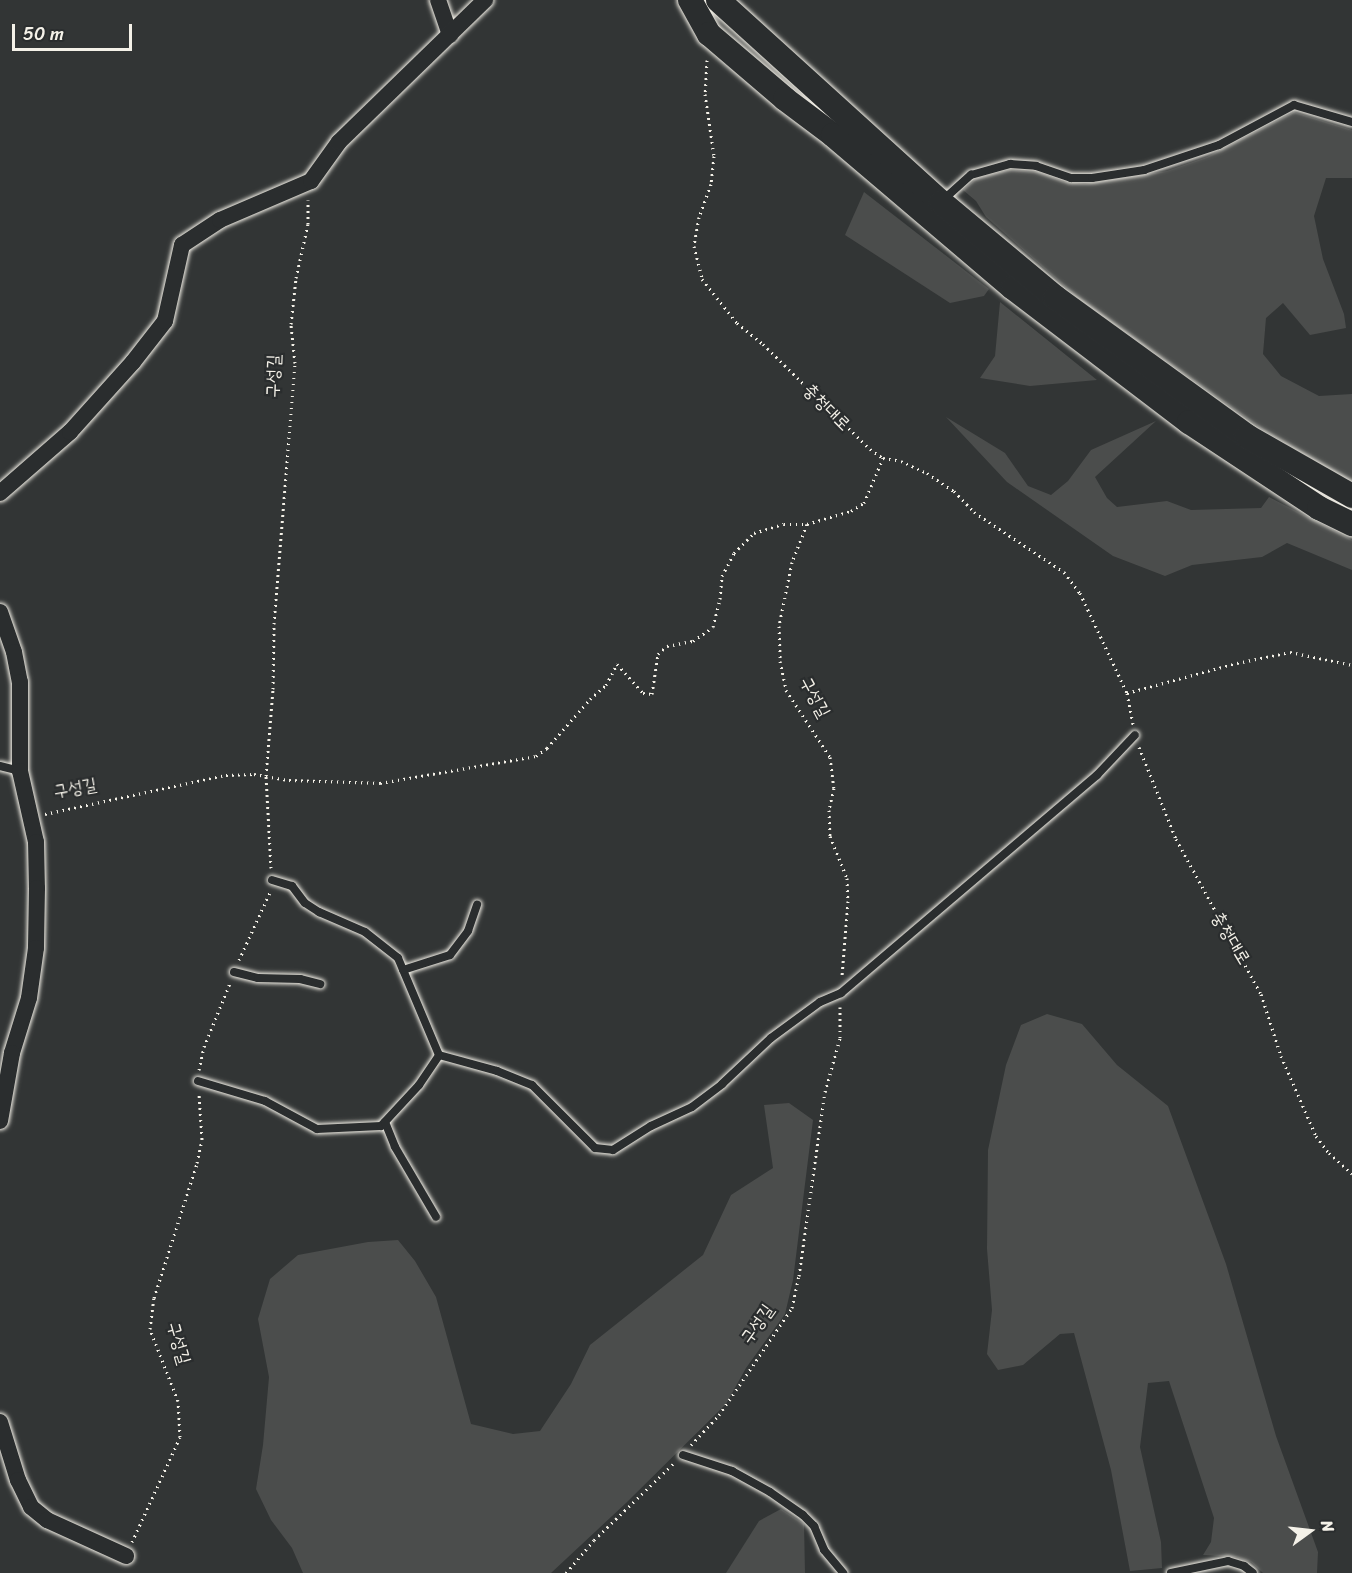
<!DOCTYPE html>
<meta charset="utf-8">
<style>
body{margin:0}
#map{position:relative;width:1352px;height:1573px;overflow:hidden;background:#323535;font-family:Sriracha,"Poor Story",sans-serif}
div>[style]{position:absolute}
.green>*{inset:0;background:#4b4d4c}
.path>*{height:3px;margin-top:-1.5px;transform-origin:0;background:repeating-linear-gradient(90deg,#f4f1e8 0 1.5px,transparent 0 6px)}
.roads{filter:drop-shadow(0 0 2px #f4f1e8) drop-shadow(0 0 2px #f4f1e8)}
.lane>*{height:8px;margin:-4px;padding:0 4px;transform-origin:4px;border-radius:4px;background:#2a2d2e}
.street>*{height:16px;margin:-8px;padding:0 8px;transform-origin:8px;border-radius:8px;background:#2a2d2e}
.secondary>*{height:24px;margin:-12px;padding:0 12px;transform-origin:12px;border-radius:12px;background:#2a2d2e}
span{translate:-50% -50%;white-space:nowrap;text-align:center;line-height:1.15;-webkit-text-stroke:4.5px #2a2d2e;paint-order:stroke}
.street-label{font-size:18px;color:#f4f1e8}
.north{position:absolute;left:1280px;top:1501px;width:60px;height:60px;-webkit-text-stroke:4px #2a2d2e;paint-order:stroke;rotate:75deg;font-size:16px;font-weight:700;line-height:24px;text-align:center;color:#f4f1e8}
.north::after{content:'';display:block;margin:auto;width:21px;height:27px;background:#f4f1e8;clip-path:polygon(50% 0,100% 100%,50% 72%,0 100%)}
.scale{position:absolute;left:12px;top:24px;width:120px;height:27px;box-sizing:border-box;border:3px solid #f4f1e8;border-top:0;padding-left:8px;font-size:18px;line-height:21px;white-space:nowrap;color:#f4f1e8;-webkit-text-stroke:4px #2a2d2e;paint-order:stroke}
</style>
<div id="map">
<div class="green">
<i style="clip-path:polygon(1294px 112px,1352px 130px,1352px 178px,1326px 178px,1314px 216px,1323px 259px,1344px 314px,1346px 328px,1310px 335px,1283px 303px,1266px 318px,1263px 354px,1281px 376px,1319px 396px,1352px 394px,1352px 483px,1262px 429px,1079px 299px,986px 217px,976px 201px,963px 190px,977px 178px,1009px 170px,1039px 172px,1064px 182px,1085px 184px,1167px 171px,1207px 157px)"></i>
<i style="clip-path:polygon(864px 192px,989px 289px,984px 296px,950px 303px,845px 235px)"></i>
<i style="clip-path:polygon(1000px 302px,1097px 380px,1030px 386px,980px 378px,995px 356px)"></i>
<i style="clip-path:polygon(946px 417px,1005px 453px,1028px 486px,1051px 495px,1068px 481px,1091px 450px,1156px 421px,1095px 477px,1107px 498px,1117px 507px,1167px 501px,1191px 510px,1261px 508px,1269px 497px,1352px 540px,1352px 570px,1287px 543px,1262px 557px,1192px 565px,1165px 576px,1113px 556px,1007px 482px)"></i>
<i style="clip-path:polygon(1047px 1014px,1082px 1024px,1117px 1065px,1168px 1106px,1226px 1264px,1276px 1436px,1318px 1552px,1317px 1573px,1263px 1573px,1251px 1562px,1236px 1557px,1203px 1555px,1211px 1542px,1214px 1518px,1169px 1381px,1148px 1383px,1140px 1447px,1161px 1542px,1162px 1568px,1130px 1571px,1111px 1470px,1074px 1333px,1060px 1334px,1023px 1365px,998px 1370px,987px 1354px,992px 1310px,987px 1249px,988px 1150px,1006px 1065px,1021px 1025px)"></i>
<i style="clip-path:polygon(789px 1103px,813px 1120px,793px 1280px,785px 1314px,746px 1368px,726px 1404px,626px 1503px,551px 1573px,303px 1573px,292px 1548px,271px 1520px,256px 1489px,263px 1445px,269px 1377px,258px 1319px,270px 1279px,298px 1255px,368px 1242px,398px 1240px,415px 1261px,436px 1297px,471px 1424px,513px 1434px,540px 1431px,571px 1384px,590px 1345px,703px 1255px,731px 1195px,773px 1168px,764px 1105px)"></i>
<i style="clip-path:polygon(781px 1509px,804px 1524px,805px 1573px,726px 1573px,759px 1521px)"></i>
</div>
<div class="path">
<i style="left:707px;top:60px;width:34px;rotate:93deg"></i>
<i style="left:705px;top:94px;width:63px;rotate:81.7deg"></i>
<i style="left:714px;top:156px;width:28px;rotate:96deg"></i>
<i style="left:711px;top:184px;width:35px;rotate:110deg"></i>
<i style="left:699px;top:217px;width:29px;rotate:100deg"></i>
<i style="left:694px;top:246px;width:34px;rotate:76deg"></i>
<i style="left:702px;top:279px;width:56px;rotate:51.5deg"></i>
<i style="left:737px;top:323px;width:33px;rotate:39deg"></i>
<i style="left:763px;top:344px;width:150px;rotate:44.5deg"></i>
<i style="left:870px;top:449px;width:16px;rotate:35deg"></i>
<i style="left:883px;top:458px;width:18px;rotate:9deg"></i>
<i style="left:901px;top:461px;width:29px;rotate:25deg"></i>
<i style="left:927px;top:473px;width:32px;rotate:34deg"></i>
<i style="left:954px;top:491px;width:29px;rotate:46deg"></i>
<i style="left:974px;top:512px;width:108px;rotate:33.7deg"></i>
<i style="left:1064px;top:572px;width:26px;rotate:53deg"></i>
<i style="left:1080px;top:593px;width:110px;rotate:64.8deg"></i>
<i style="left:1127px;top:693px;width:32px;rotate:79deg"></i>
<i style="left:807px;top:524px;width:41px;rotate:111.5deg"></i>
<i style="left:792px;top:562px;width:65px;rotate:101.5deg"></i>
<i style="left:779px;top:626px;width:35px;rotate:88deg"></i>
<i style="left:780px;top:661px;width:30px;rotate:78deg"></i>
<i style="left:786px;top:690px;width:80px;rotate:56.7deg"></i>
<i style="left:830px;top:757px;width:31px;rotate:83deg"></i>
<i style="left:834px;top:788px;width:23px;rotate:103deg"></i>
<i style="left:829px;top:810px;width:26px;rotate:88deg"></i>
<i style="left:830px;top:836px;width:45px;rotate:68deg"></i>
<i style="left:847px;top:878px;width:23px;rotate:88deg"></i>
<i style="left:848px;top:901px;width:75px;rotate:94.6deg"></i>
<i style="left:1127px;top:693px;width:114px;rotate:-15.3deg"></i>
<i style="left:1237px;top:663px;width:54px;rotate:-11.7deg"></i>
<i style="left:1290px;top:652px;width:63px;rotate:11.8deg"></i>
<i style="left:1139px;top:747px;width:99px;rotate:68.1deg"></i>
<i style="left:1176px;top:839px;width:177px;rotate:61.3deg"></i>
<i style="left:1261px;top:994px;width:65px;rotate:72.1deg"></i>
<i style="left:1281px;top:1056px;width:87px;rotate:66.4deg"></i>
<i style="left:1316px;top:1136px;width:21px;rotate:53deg"></i>
<i style="left:1329px;top:1153px;width:31px;rotate:42deg"></i>
<i style="left:45px;top:814px;width:185px;rotate:-12.2deg"></i>
<i style="left:226px;top:775px;width:28px;rotate:-2deg"></i>
<i style="left:254px;top:774px;width:36px;rotate:10deg"></i>
<i style="left:289px;top:780px;width:91px;rotate:1.9deg"></i>
<i style="left:380px;top:783px;width:158px;rotate:-9.8deg"></i>
<i style="left:536px;top:756px;width:14px;rotate:-36deg"></i>
<i style="left:547px;top:748px;width:65px;rotate:-48.7deg"></i>
<i style="left:590px;top:699px;width:21px;rotate:-41deg"></i>
<i style="left:606px;top:685px;width:24px;rotate:-62deg"></i>
<i style="left:617px;top:664px;width:39px;rotate:48deg"></i>
<i style="left:643px;top:693px;width:9px;rotate:6deg"></i>
<i style="left:652px;top:694px;width:40px;rotate:-81.5deg"></i>
<i style="left:658px;top:654px;width:12px;rotate:-42deg"></i>
<i style="left:667px;top:646px;width:26px;rotate:-11deg"></i>
<i style="left:693px;top:641px;width:24px;rotate:-35deg"></i>
<i style="left:713px;top:627px;width:29px;rotate:-76deg"></i>
<i style="left:720px;top:599px;width:23px;rotate:-85deg"></i>
<i style="left:722px;top:576px;width:26px;rotate:-62deg"></i>
<i style="left:734px;top:553px;width:28px;rotate:-45deg"></i>
<i style="left:754px;top:533px;width:31px;rotate:-17deg"></i>
<i style="left:784px;top:524px;width:23px"></i>
<i style="left:807px;top:524px;width:46px;rotate:-16.5deg"></i>
<i style="left:851px;top:511px;width:15px;rotate:-32deg"></i>
<i style="left:864px;top:503px;width:49px;rotate:-67.1deg"></i>
<i style="left:271px;top:868px;width:92px;rotate:-93.1deg"></i>
<i style="left:266px;top:776px;width:87px;rotate:-85.4deg"></i>
<i style="left:273px;top:689px;width:65px;rotate:-89.1deg"></i>
<i style="left:274px;top:624px;width:262px;rotate:-85.4deg"></i>
<i style="left:295px;top:363px;width:39px;rotate:-96deg"></i>
<i style="left:291px;top:324px;width:46px;rotate:-83.8deg"></i>
<i style="left:296px;top:278px;width:55px;rotate:-77.5deg"></i>
<i style="left:308px;top:224px;width:24px;rotate:-90deg"></i>
<i style="left:239px;top:960px;width:77px;rotate:-65.4deg"></i>
<i style="left:199px;top:1070px;width:24px;rotate:-78deg"></i>
<i style="left:204px;top:1047px;width:69px;rotate:-67.9deg"></i>
<i style="left:691px;top:1445px;width:41px;rotate:-47deg"></i>
<i style="left:719px;top:1415px;width:130px;rotate:-55.7deg"></i>
<i style="left:792px;top:1308px;width:33px;rotate:-78deg"></i>
<i style="left:799px;top:1276px;width:186px;rotate:-82deg"></i>
<i style="left:825px;top:1092px;width:56px;rotate:-74.5deg"></i>
<i style="left:840px;top:1038px;width:31px;rotate:-90deg"></i>
<i style="left:132px;top:1542px;width:115px;rotate:-65.4deg"></i>
<i style="left:180px;top:1437px;width:36px;rotate:-93deg"></i>
<i style="left:178px;top:1401px;width:77px;rotate:-111.3deg"></i>
<i style="left:150px;top:1329px;width:31px;rotate:-83deg"></i>
<i style="left:154px;top:1298px;width:142px;rotate:-72.3deg"></i>
<i style="left:197px;top:1163px;width:25px;rotate:-78deg"></i>
<i style="left:202px;top:1139px;width:45px;rotate:-93.8deg"></i>
<i style="left:566px;top:1573px;width:43px;rotate:-49.7deg"></i>
<i style="left:594px;top:1540px;width:111px;rotate:-43.9deg"></i>
</div>
<div class="roads">
<div class="lane">
<i style="left:943px;top:200px;width:38px;rotate:-42deg"></i>
<i style="left:971px;top:175px;width:41px;rotate:-15.8deg"></i>
<i style="left:1010px;top:164px;width:26px;rotate:4deg"></i>
<i style="left:1036px;top:166px;width:37px;rotate:19deg"></i>
<i style="left:1071px;top:178px;width:21px"></i>
<i style="left:1092px;top:178px;width:53px;rotate:-8.7deg"></i>
<i style="left:1144px;top:170px;width:79px;rotate:-18.4deg"></i>
<i style="left:1219px;top:145px;width:85px;rotate:-28.1deg"></i>
<i style="left:1294px;top:105px;width:60px;rotate:16.3deg"></i>
<i style="left:0;top:766px;width:21px;rotate:14deg"></i>
<i style="left:272px;top:880px;width:21px;rotate:17deg"></i>
<i style="left:292px;top:886px;width:21px;rotate:53deg"></i>
<i style="left:305px;top:903px;width:17px;rotate:33deg"></i>
<i style="left:319px;top:912px;width:50px;rotate:23.5deg"></i>
<i style="left:365px;top:932px;width:42px;rotate:38.2deg"></i>
<i style="left:398px;top:958px;width:105px;rotate:67.1deg"></i>
<i style="left:403px;top:970px;width:49px;rotate:-17.7deg"></i>
<i style="left:450px;top:955px;width:30px;rotate:-53deg"></i>
<i style="left:468px;top:931px;width:28px;rotate:-71deg"></i>
<i style="left:234px;top:972px;width:25px;rotate:14deg"></i>
<i style="left:258px;top:978px;width:42px;rotate:1.4deg"></i>
<i style="left:300px;top:979px;width:21px;rotate:14deg"></i>
<i style="left:198px;top:1081px;width:70px;rotate:16.6deg"></i>
<i style="left:265px;top:1101px;width:59px;rotate:28.3deg"></i>
<i style="left:317px;top:1129px;width:64px;rotate:-2.7deg"></i>
<i style="left:381px;top:1126px;width:56px;rotate:-47.2deg"></i>
<i style="left:419px;top:1085px;width:36px;rotate:-56deg"></i>
<i style="left:439px;top:1055px;width:60px;rotate:15.4deg"></i>
<i style="left:497px;top:1071px;width:38px;rotate:22deg"></i>
<i style="left:532px;top:1085px;width:89px;rotate:45deg"></i>
<i style="left:595px;top:1148px;width:18px;rotate:6deg"></i>
<i style="left:613px;top:1150px;width:45px;rotate:-32.3deg"></i>
<i style="left:651px;top:1126px;width:45px;rotate:-24.9deg"></i>
<i style="left:692px;top:1107px;width:38px;rotate:-37deg"></i>
<i style="left:722px;top:1084px;width:67px;rotate:-43.2deg"></i>
<i style="left:771px;top:1038px;width:61px;rotate:-36.3deg"></i>
<i style="left:820px;top:1002px;width:23px;rotate:-23deg"></i>
<i style="left:841px;top:993px;width:336px;rotate:-40.4deg"></i>
<i style="left:1097px;top:775px;width:55px;rotate:-46.5deg"></i>
<i style="left:385px;top:1122px;width:27px;rotate:68deg"></i>
<i style="left:395px;top:1147px;width:81px;rotate:59.6deg"></i>
<i style="left:683px;top:1455px;width:52px;rotate:18.1deg"></i>
<i style="left:732px;top:1471px;width:43px;rotate:28.9deg"></i>
<i style="left:770px;top:1492px;width:40px;rotate:34.9deg"></i>
<i style="left:803px;top:1515px;width:16px;rotate:45deg"></i>
<i style="left:814px;top:1526px;width:26px;rotate:67deg"></i>
<i style="left:824px;top:1550px;width:30px;rotate:50deg"></i>
<i style="left:1171px;top:1573px;width:58px;rotate:-11.9deg"></i>
<i style="left:1228px;top:1561px;width:17px;rotate:17deg"></i>
<i style="left:1244px;top:1566px;width:11px;rotate:38deg"></i>
</div>
<div class="street">
<i style="left:438px;top:0;width:37px;rotate:71deg"></i>
<i style="left:0;top:493px;width:93px;rotate:-41.1deg"></i>
<i style="left:70px;top:432px;width:94px;rotate:-48deg"></i>
<i style="left:133px;top:362px;width:52px;rotate:-52deg"></i>
<i style="left:165px;top:321px;width:78px;rotate:-77.4deg"></i>
<i style="left:182px;top:245px;width:45px;rotate:-33.3deg"></i>
<i style="left:220px;top:220px;width:99px;rotate:-23.2deg"></i>
<i style="left:311px;top:181px;width:48px;rotate:-54.3deg"></i>
<i style="left:339px;top:142px;width:204px;rotate:-44.2deg"></i>
<i style="left:0;top:612px;width:42px;rotate:70.7deg"></i>
<i style="left:14px;top:652px;width:31px;rotate:79deg"></i>
<i style="left:20px;top:682px;width:89px;rotate:90deg"></i>
<i style="left:20px;top:771px;width:73px;rotate:77.3deg"></i>
<i style="left:36px;top:842px;width:46px;rotate:88.8deg"></i>
<i style="left:37px;top:888px;width:60px;rotate:91deg"></i>
<i style="left:36px;top:948px;width:50px;rotate:98deg"></i>
<i style="left:29px;top:998px;width:58px;rotate:107.2deg"></i>
<i style="left:12px;top:1053px;width:69px;rotate:100deg"></i>
<i style="left:0;top:1422px;width:61px;rotate:72.8deg"></i>
<i style="left:18px;top:1480px;width:30px;rotate:64deg"></i>
<i style="left:31px;top:1507px;width:21px;rotate:39deg"></i>
<i style="left:47px;top:1520px;width:87px;rotate:24.5deg"></i>
</div>
<div class="secondary">
<i style="left:690px;top:0;width:39px;rotate:61deg"></i>
<i style="left:709px;top:34px;width:100px;rotate:40.5deg"></i>
<i style="left:785px;top:99px;width:60px;rotate:36.9deg"></i>
<i style="left:833px;top:135px;width:236px;rotate:40.4deg"></i>
<i style="left:1013px;top:288px;width:221px;rotate:37.3deg"></i>
<i style="left:1189px;top:422px;width:156px;rotate:33.5deg"></i>
<i style="left:1319px;top:508px;width:37px;rotate:26deg"></i>
<i style="left:718px;top:0;width:301px;rotate:42.2deg"></i>
<i style="left:941px;top:202px;width:148px;rotate:39.8deg"></i>
<i style="left:1055px;top:297px;width:237px;rotate:35.9deg"></i>
<i style="left:1247px;top:436px;width:121px;rotate:29.7deg"></i>
</div>
</div>
<div class="street-label">
<span style="left:273px;top:376px;rotate:-88deg">구성길</span>
<span style="left:827px;top:407px;rotate:45deg">충청대로</span>
<span style="left:815px;top:697px;rotate:62deg">구성길</span>
<span style="left:75px;top:788px;rotate:-10deg">구성길</span>
<span style="left:1231px;top:938px;rotate:59deg">충청대로</span>
<span style="left:757px;top:1324px;rotate:-55deg">구성길</span>
<span style="left:179px;top:1343px;rotate:74deg">구성길</span>
</div>
<div class="north">N</div>
<div class="scale">50 m</div>
</div>
